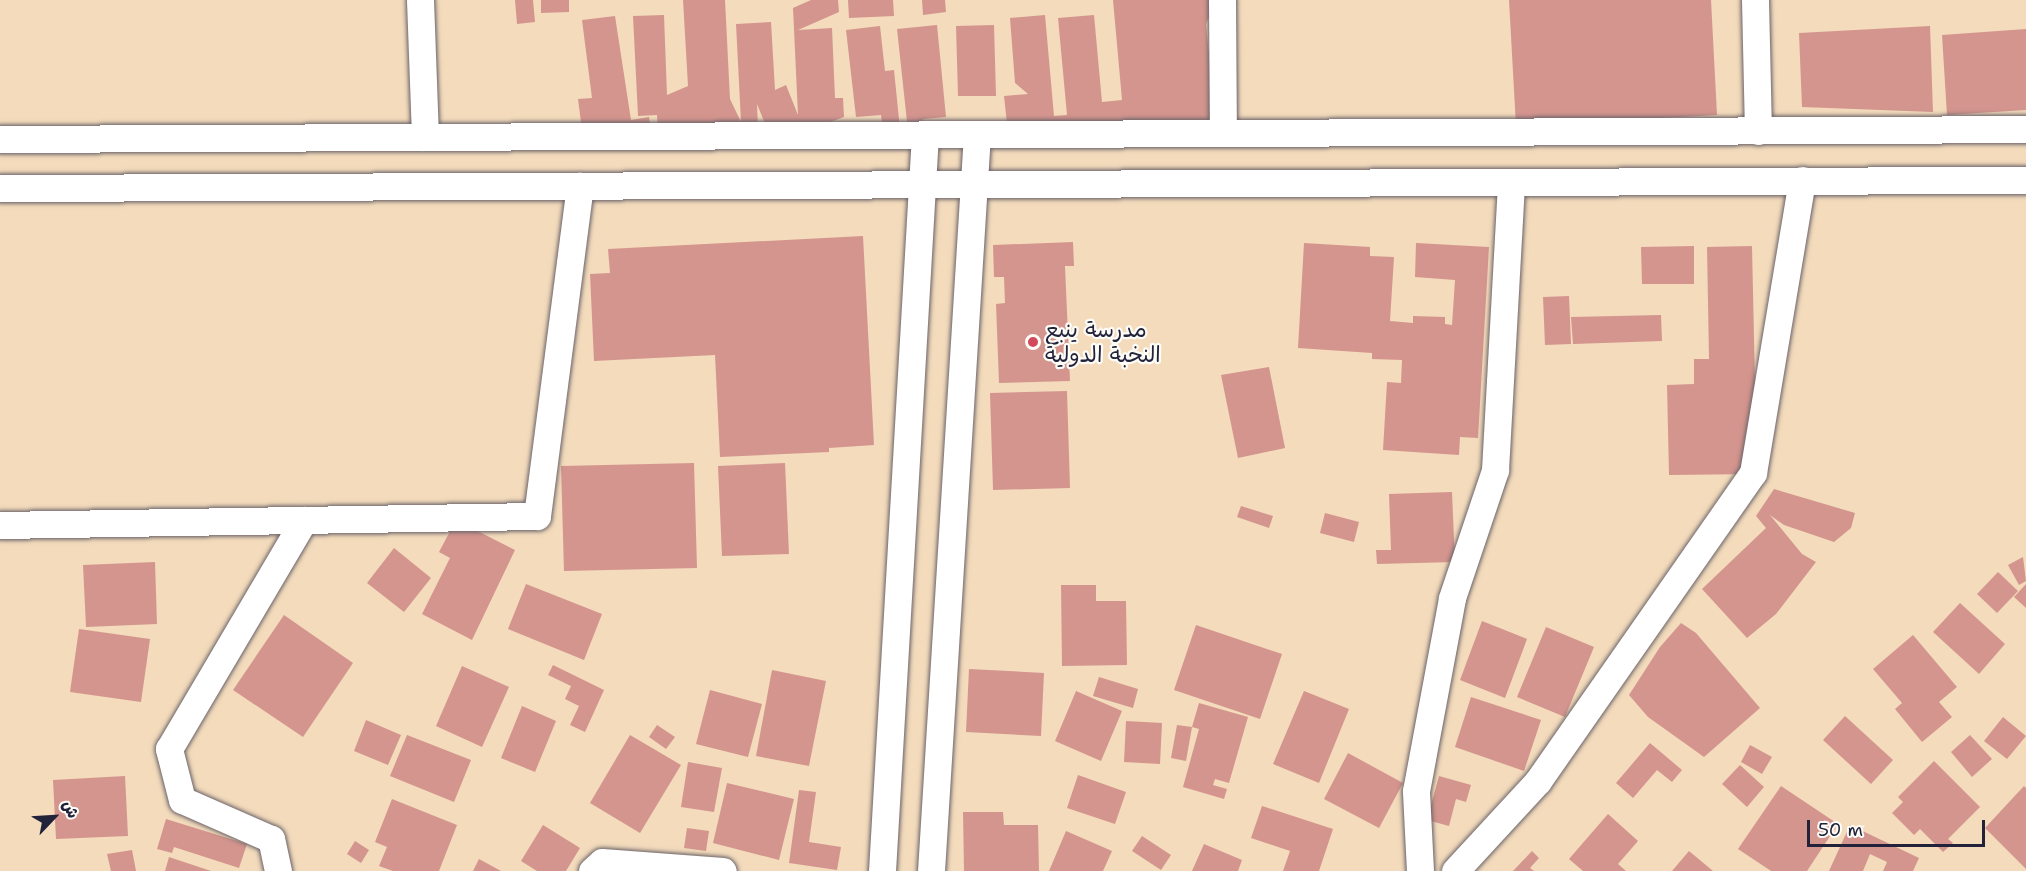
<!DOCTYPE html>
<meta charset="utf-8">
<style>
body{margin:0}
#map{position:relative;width:2026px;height:871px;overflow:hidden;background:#f3dbbc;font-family:"Shantell Sans","Playpen Sans Arabic",sans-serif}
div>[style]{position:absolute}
.building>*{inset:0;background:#d4958e}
.roads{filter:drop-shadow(0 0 2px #6b6368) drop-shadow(0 0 2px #6b6368)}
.minor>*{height:27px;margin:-13.5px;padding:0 13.5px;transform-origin:13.5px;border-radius:13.5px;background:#fff}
.dots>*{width:16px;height:16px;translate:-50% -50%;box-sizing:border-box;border:3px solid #fdfcf7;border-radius:50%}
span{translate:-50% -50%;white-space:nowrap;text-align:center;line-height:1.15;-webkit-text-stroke:4.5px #fdfcf7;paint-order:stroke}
.poi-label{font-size:22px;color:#22223b}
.left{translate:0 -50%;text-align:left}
.north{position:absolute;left:24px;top:787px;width:60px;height:60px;-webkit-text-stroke:4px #fdfcf7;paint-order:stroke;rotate:65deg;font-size:16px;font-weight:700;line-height:24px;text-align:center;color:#22223b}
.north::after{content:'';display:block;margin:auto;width:21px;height:27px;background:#22223b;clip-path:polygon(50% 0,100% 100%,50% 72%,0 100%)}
.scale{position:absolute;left:1807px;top:820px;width:178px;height:27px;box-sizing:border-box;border:3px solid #22223b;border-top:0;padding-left:8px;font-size:18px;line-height:21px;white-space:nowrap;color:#22223b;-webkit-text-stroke:4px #fdfcf7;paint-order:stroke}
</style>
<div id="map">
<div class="building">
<i style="clip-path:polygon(515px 0,533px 0,535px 22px,517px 24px)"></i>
<i style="clip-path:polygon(541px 0,569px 0,569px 12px,541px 13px)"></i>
<i style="clip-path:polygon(683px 0,725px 0,730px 99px,741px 122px,736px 24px,771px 22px,775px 90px,786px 85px,798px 115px,793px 8px,811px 0,838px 0,839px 12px,798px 30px,832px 28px,835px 98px,843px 98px,844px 117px,811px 129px,768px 131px,757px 104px,758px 130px,658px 134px,657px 115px,638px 116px,633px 16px,664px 15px,667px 95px,688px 86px)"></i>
<i style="clip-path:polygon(848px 0,893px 0,894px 16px,849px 18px)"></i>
<i style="clip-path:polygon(922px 0,945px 0,946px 12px,923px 15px)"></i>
<i style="clip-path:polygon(1113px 0,1216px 0,1206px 24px,1216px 128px,1008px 133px,1004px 96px,1028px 94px,1015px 83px,1010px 18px,1045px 15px,1054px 116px,1067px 115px,1058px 18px,1094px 15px,1102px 102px,1122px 100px)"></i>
<i style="clip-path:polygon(1509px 0,1711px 0,1717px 115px,1516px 126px)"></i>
<i style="clip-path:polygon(615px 16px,631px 120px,649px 117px,651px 130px,583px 138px,578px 99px,592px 98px,582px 20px)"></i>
<i style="clip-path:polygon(937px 25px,946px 117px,923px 119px,924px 129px,908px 131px,897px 29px)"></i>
<i style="clip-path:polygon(994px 25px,996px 96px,958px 96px,956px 26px)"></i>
<i style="clip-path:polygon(880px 26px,885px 71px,894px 70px,900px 129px,883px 130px,881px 115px,856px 117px,846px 30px)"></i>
<i style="clip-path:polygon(1930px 26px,1933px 112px,1802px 107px,1799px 33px)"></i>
<i style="clip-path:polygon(2026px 29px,2026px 110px,1947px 115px,1942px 35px)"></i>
<i style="clip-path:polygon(863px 236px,874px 445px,829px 448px,829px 452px,720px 457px,715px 355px,594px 361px,590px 274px,610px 273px,608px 249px)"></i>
<i style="clip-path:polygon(1073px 242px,1074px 266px,1065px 266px,1070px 381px,999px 383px,996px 304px,1005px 303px,1004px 277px,994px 277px,993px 245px)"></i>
<i style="clip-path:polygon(1304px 243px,1370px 247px,1370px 256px,1394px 257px,1390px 321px,1413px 323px,1413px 316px,1445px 317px,1445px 324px,1452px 325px,1455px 280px,1415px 277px,1416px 243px,1489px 247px,1478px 438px,1460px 437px,1459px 455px,1383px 450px,1387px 382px,1401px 383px,1402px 360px,1372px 359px,1372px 353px,1298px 348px)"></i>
<i style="clip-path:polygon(1694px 246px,1694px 284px,1642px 284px,1641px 247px)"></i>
<i style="clip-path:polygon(1752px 246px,1757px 474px,1669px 475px,1667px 385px,1694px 384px,1694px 359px,1709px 359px,1707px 247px)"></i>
<i style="clip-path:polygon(1569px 296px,1571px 344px,1545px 345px,1543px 297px)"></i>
<i style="clip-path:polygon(1661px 315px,1662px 341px,1573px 344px,1571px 317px)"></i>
<i style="clip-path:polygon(1269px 367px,1285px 448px,1238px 458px,1221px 375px)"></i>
<i style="clip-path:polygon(1067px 391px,1070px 488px,993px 490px,990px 393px)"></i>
<i style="clip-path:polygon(694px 463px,697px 568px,564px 571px,561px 466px)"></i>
<i style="clip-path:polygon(785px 463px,789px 554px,722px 556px,718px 466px)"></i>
<i style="clip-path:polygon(1774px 489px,1855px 513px,1851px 528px,1834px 542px,1784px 525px,1770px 515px,1802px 554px,1816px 562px,1776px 614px,1747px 638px,1702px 589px,1766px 528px,1756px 516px)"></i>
<i style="clip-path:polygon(1452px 492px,1455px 562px,1377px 564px,1376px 550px,1391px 550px,1389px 494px)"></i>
<i style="clip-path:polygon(1241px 506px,1273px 516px,1269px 528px,1237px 517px)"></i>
<i style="clip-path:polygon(1325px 513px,1359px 522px,1354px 542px,1320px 533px)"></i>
<i style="clip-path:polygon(456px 520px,515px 550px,472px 640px,422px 614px,450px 558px,439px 552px)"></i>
<i style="clip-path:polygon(394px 548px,431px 578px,404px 612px,367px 583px)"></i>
<i style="clip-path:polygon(2023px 557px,2026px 581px,2019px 585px,2008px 565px)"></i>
<i style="clip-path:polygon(155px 562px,157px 624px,86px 627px,83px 565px)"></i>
<i style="clip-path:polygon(1998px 572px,2018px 591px,1997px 613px,1977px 594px)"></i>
<i style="clip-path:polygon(526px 584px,602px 614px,584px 660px,508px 629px)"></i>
<i style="clip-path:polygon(2026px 584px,2026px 608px,2014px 597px)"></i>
<i style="clip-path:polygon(1061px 585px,1096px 585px,1096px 601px,1126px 601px,1127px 665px,1062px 666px)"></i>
<i style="clip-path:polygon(1960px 603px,2005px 644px,1979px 674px,1933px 632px)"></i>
<i style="clip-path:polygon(284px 615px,353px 663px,303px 737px,233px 690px)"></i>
<i style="clip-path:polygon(1482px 621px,1527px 639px,1505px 698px,1460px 680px)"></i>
<i style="clip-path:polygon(1681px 623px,1696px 633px,1760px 708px,1704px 757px,1648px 717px,1629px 695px,1660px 647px)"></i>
<i style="clip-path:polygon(1196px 625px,1282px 654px,1260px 719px,1174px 690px)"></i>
<i style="clip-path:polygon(1546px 627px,1594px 647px,1565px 717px,1517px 697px)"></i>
<i style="clip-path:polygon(79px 629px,150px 639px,141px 702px,70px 692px)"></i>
<i style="clip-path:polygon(1913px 635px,1957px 687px,1939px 702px,1952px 717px,1922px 742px,1895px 709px,1902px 703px,1873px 669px)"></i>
<i style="clip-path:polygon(553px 665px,604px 690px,585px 732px,570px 725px,579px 706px,565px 699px,571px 686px,548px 675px)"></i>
<i style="clip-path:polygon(462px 666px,509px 687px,482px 747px,436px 726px)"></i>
<i style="clip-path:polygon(969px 669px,1044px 673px,1041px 736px,966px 732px)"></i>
<i style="clip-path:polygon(772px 670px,826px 681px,809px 766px,756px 756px)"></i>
<i style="clip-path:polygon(1099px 677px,1138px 689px,1133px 708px,1093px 696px)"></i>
<i style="clip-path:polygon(710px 690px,762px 704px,748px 757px,696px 744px)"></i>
<i style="clip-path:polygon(1076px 691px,1122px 711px,1101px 761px,1055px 741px)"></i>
<i style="clip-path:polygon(1304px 691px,1349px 709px,1319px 783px,1273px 764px)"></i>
<i style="clip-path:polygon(1471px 697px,1541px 720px,1524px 771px,1455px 747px)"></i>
<i style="clip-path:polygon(1199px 703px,1248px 717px,1229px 783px,1215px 779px,1213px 785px,1227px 789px,1224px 799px,1183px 787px,1199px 729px,1192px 727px)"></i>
<i style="clip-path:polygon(522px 706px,556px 721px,535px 772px,501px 758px)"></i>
<i style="clip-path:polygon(1845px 716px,1893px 760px,1871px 784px,1823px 740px)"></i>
<i style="clip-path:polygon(2003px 717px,2026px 736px,2007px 759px,1984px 741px)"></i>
<i style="clip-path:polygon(366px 720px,401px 735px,388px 765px,354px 751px)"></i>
<i style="clip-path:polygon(1126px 721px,1162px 723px,1160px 764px,1124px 762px)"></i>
<i style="clip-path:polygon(657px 725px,675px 737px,666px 749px,649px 737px)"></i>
<i style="clip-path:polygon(1177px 725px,1192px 727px,1186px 761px,1171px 758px)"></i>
<i style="clip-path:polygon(407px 735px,471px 760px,454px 802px,390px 776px)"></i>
<i style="clip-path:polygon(630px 735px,681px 765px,640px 833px,590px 803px)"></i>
<i style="clip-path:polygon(1970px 735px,1992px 759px,1972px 777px,1951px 752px)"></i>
<i style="clip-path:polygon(1650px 743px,1682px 770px,1672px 782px,1657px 770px,1633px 798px,1616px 783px)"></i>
<i style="clip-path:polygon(1750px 745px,1772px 757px,1762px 774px,1741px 762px)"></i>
<i style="clip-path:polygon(1348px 753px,1403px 783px,1379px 828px,1324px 799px)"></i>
<i style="clip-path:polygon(1934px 761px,1980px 807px,1948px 839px,1953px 843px,1943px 852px,1920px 829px,1914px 835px,1892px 813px,1903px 802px,1898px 797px)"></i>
<i style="clip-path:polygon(688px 762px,722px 768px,714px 812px,681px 807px)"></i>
<i style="clip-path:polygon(1740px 765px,1764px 787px,1747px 807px,1722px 784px)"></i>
<i style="clip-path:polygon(1078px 775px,1126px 792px,1115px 824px,1067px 808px)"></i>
<i style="clip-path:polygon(125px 776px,128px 836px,56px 839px,53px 780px)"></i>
<i style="clip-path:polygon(1439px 776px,1471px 785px,1466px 802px,1456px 799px,1449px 826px,1427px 820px)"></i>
<i style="clip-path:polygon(727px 783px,794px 799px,779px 860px,713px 843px)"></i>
<i style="clip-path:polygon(1781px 786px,1838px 824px,1807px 871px,1771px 871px,1738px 849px)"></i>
<i style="clip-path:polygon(2024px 786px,2026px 788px,2026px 869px,1985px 828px)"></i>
<i style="clip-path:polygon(799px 790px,816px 792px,809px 842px,841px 847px,837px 870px,789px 863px)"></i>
<i style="clip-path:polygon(392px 799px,457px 825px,439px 871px,393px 871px,379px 866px,387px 847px,375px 842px)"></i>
<i style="clip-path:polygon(1262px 806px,1333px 829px,1319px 871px,1283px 871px,1290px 851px,1251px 838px)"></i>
<i style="clip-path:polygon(963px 812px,1003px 812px,1004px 825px,1038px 825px,1039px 871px,964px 871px)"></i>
<i style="clip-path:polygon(1608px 814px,1638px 841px,1618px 864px,1626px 871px,1583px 871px,1569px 859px)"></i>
<i style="clip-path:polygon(166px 819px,247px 844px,239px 868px,174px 847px,172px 853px,157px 849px)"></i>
<i style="clip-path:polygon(543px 825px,580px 848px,566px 871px,537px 871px,521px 861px)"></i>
<i style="clip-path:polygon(1850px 825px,1919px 858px,1913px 871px,1883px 871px,1887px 862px,1870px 854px,1863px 871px,1829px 871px)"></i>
<i style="clip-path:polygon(687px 828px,709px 831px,706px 851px,684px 848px)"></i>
<i style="clip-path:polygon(1066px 831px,1112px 851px,1103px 871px,1049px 871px)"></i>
<i style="clip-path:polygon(1142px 836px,1171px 855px,1161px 870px,1132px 851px)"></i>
<i style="clip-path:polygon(355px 841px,369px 850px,361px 863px,347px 854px)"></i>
<i style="clip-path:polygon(1204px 844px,1242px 860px,1238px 871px,1192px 871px)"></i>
<i style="clip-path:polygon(132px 850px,136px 871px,111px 871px,107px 854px)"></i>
<i style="clip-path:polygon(1532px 851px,1539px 858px,1530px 868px,1534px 871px,1513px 871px)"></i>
<i style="clip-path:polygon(1689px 851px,1713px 871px,1672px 871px)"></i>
<i style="clip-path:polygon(169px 857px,211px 871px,165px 871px)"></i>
<i style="clip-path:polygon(479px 859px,501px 871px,473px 871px)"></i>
</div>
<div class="roads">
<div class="minor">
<i style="left:420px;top:0;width:137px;rotate:87.9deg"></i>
<i style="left:1222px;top:0;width:133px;rotate:89.6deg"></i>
<i style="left:1755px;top:0;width:131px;rotate:88.7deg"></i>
<i style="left:0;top:139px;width:2026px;rotate:-0.28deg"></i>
<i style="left:0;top:188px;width:2026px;rotate:-0.23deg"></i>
<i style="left:0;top:525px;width:537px;rotate:-0.96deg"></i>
<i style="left:537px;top:516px;width:333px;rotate:-82.6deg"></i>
<i style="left:278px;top:871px;width:33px;rotate:-102deg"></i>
<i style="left:271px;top:839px;width:97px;rotate:-156.3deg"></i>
<i style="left:182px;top:800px;width:53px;rotate:-104.3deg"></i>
<i style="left:169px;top:749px;width:266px;rotate:-59.5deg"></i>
<i style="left:592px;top:871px;width:13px;rotate:-42deg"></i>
<i style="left:602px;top:862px;width:121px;rotate:4.3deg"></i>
<i style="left:882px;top:871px;width:738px;rotate:-86.66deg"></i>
<i style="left:931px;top:871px;width:738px;rotate:-86.43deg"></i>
<i style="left:1420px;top:871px;width:80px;rotate:-92.9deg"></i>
<i style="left:1416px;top:791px;width:196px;rotate:-79.4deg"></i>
<i style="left:1452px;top:598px;width:135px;rotate:-71.4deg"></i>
<i style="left:1495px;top:470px;width:288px;rotate:-86.8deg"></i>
<i style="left:1455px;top:871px;width:122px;rotate:-47.3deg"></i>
<i style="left:1538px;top:781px;width:376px;rotate:-55.1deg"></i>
<i style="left:1753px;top:473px;width:297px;rotate:-80.5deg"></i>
</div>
</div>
<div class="dots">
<i style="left:1033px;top:342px;background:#d1495b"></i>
</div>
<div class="poi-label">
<span class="left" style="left:1045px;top:342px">مدرسة ينبع<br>النخبة الدولية</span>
</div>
<div class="north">ش</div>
<div class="scale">50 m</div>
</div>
